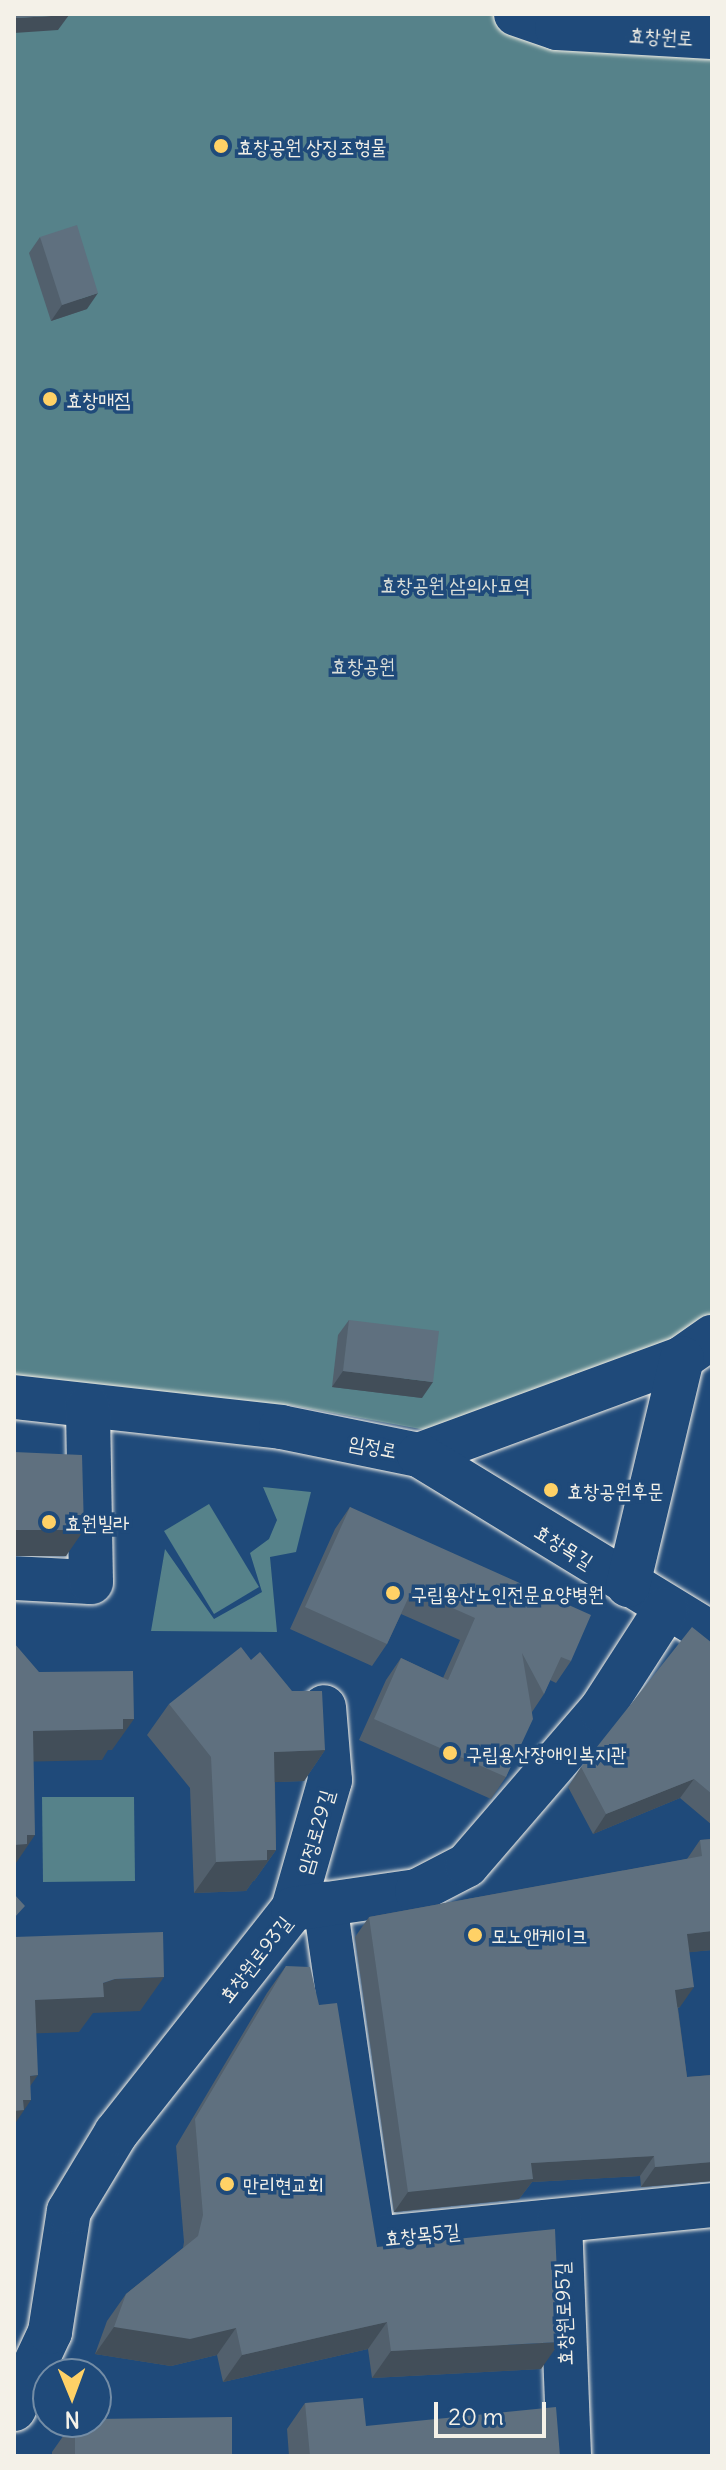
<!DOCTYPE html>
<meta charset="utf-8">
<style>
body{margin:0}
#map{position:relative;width:726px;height:2470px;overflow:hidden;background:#1f4a7a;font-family:Delius,"Poor Story",sans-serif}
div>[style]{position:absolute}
.green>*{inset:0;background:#56828a}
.roads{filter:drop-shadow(0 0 2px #f4f1e8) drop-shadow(0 0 2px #f4f1e8)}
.minor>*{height:44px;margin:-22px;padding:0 22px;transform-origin:22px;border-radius:22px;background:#1f4a7a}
.wall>*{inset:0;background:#52606d}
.shaded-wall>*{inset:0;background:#424e59}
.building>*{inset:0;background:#5f707f}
.dots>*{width:22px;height:22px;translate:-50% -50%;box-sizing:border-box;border:4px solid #1f4a7a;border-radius:50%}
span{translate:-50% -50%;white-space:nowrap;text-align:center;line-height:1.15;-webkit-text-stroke:7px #1f4a7a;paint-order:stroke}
.street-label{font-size:20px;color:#f4f1e8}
.poi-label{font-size:20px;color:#f4f1e8}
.left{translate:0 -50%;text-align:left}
.park-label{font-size:20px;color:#dce0da}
.frame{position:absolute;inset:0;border:16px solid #f4f1e8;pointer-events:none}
.north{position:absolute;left:32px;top:2358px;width:80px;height:80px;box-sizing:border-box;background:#1f4a7a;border:2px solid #748da6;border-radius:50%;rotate:179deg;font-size:22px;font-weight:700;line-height:32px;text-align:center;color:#f4f1e8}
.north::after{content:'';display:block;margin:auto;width:28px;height:36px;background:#ffd166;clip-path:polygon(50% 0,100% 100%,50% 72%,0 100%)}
.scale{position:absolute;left:434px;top:2402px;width:112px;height:36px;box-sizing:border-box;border:4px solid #f4f1e8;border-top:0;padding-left:10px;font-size:24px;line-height:28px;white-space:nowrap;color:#f4f1e8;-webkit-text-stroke:6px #1f4a7a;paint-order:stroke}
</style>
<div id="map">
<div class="green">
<i style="clip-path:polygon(14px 14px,712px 14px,712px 1317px,677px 1342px,442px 1433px,289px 1405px,201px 1415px,14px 1388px)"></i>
<i style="clip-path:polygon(263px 1487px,311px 1492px,296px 1552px,270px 1557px,277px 1632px,151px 1631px,165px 1549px,214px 1619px,262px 1592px,250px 1553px,269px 1539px,277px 1520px)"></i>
<i style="clip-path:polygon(209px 1504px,259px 1587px,214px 1614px,164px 1531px)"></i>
<i style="clip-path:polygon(42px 1797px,134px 1797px,135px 1881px,43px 1882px)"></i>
</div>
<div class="roads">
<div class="minor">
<i style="left:516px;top:14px;width:43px;rotate:18.9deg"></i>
<i style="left:557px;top:28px;width:155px;rotate:3.3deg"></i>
<i style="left:14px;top:1397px;width:269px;rotate:6.4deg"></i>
<i style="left:281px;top:1427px;width:141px;rotate:11.5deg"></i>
<i style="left:419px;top:1455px;width:280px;rotate:-20.2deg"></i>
<i style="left:682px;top:1358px;width:37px;rotate:-35deg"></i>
<i style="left:419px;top:1455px;width:343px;rotate:31.4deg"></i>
<i style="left:14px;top:1578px;width:77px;rotate:3deg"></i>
<i style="left:91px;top:1582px;width:175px;rotate:-91deg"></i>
<i style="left:628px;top:1585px;width:233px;rotate:-76.6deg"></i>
<i style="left:325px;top:1904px;width:338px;rotate:81.8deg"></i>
<i style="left:373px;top:2239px;width:341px;rotate:-5.7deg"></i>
<i style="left:293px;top:1909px;width:134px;rotate:-74deg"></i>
<i style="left:330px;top:1780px;width:73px;rotate:-94.7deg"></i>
<i style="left:560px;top:2221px;width:235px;rotate:87.8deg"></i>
<i style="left:14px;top:2409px;width:85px;rotate:-64.9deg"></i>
<i style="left:50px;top:2332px;width:122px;rotate:-81.1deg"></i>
<i style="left:69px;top:2211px;width:91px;rotate:-58.9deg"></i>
<i style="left:116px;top:2133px;width:285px;rotate:-51.7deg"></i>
<i style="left:293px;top:1909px;width:125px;rotate:-8.3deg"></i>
<i style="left:417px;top:1891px;width:56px;rotate:-27.5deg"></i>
<i style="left:467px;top:1865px;width:205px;rotate:-49.2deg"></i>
<i style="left:601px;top:1710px;width:120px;rotate:-57.2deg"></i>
</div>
</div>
<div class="wall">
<i style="clip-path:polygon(40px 237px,87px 309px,51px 321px,29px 253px)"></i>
<i style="clip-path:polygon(349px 1320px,422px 1398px,332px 1387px,338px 1335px)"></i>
<i style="clip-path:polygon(350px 1507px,571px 1661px,556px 1683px,550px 1680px,544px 1694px,532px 1712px,506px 1777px,491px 1799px,359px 1740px,386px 1680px,401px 1658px,443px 1678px,460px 1640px,401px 1614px,387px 1644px,372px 1666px,290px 1629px,335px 1529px)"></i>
<i style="clip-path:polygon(712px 1643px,712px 1825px,680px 1798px,593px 1834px,568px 1787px,581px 1767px)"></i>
<i style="clip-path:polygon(169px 1704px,325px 1750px,304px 1781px,275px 1782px,276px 1850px,254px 1881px,253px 1881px,246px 1891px,194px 1893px,190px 1788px,147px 1735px)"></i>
<i style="clip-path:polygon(712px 1839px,712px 1950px,689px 1952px,680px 2007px,678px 2008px,687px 2077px,712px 2075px,712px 2181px,641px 2187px,640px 2176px,532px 2182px,519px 2199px,394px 2212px,355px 1937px,369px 1917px,687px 1859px,700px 1840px)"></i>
<i style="clip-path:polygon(286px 1966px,377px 2247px,541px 2369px,372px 2378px,368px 2349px,223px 2382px,217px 2355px,171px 2366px,95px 2354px,107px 2321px,126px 2294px,183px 2248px,184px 2242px,176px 2146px,267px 1993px)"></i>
<i style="clip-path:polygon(305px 2403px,366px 2426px,560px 2456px,289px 2456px,287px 2429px)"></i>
<i style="clip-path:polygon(73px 2422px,96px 2422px,232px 2456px,52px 2456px,52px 2452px)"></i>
</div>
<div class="shaded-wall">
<i style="clip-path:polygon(69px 15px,58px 30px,14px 33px,14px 21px,16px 18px)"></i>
<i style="clip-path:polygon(98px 293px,87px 309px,51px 321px,62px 305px)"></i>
<i style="clip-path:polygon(343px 1371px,433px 1382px,422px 1398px,332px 1387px)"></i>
<i style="clip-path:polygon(14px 1530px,84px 1530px,66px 1556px,14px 1556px)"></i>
<i style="clip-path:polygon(123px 1719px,134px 1719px,112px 1750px,108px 1750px,102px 1760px,14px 1762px,33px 1731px)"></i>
<i style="clip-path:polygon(325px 1750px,304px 1781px,253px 1783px,274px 1752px)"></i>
<i style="clip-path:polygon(694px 1779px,680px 1798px,593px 1834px,606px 1814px)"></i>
<i style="clip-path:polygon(27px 1835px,35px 1835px,14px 1866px,14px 1845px)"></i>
<i style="clip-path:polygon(267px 1850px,276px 1850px,254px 1881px,253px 1881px,246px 1891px,194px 1893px,216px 1862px)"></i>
<i style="clip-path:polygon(712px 1931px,712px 1950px,673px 1954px,687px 1934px)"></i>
<i style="clip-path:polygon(164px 1977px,140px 2011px,93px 2013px,79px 2032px,14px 2034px,35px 2000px,103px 1983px,115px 1979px)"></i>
<i style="clip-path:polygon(694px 1987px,680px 2007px,661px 2010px,675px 1990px)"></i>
<i style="clip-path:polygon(38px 2075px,14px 2109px,30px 2076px)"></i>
<i style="clip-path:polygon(23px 2100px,31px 2100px,14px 2125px,14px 2111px)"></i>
<i style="clip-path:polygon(654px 2156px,640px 2176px,532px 2182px,519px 2199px,394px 2212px,408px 2192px,531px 2163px)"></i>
<i style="clip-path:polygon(712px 2162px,712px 2181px,641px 2187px,655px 2167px)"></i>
<i style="clip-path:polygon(387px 2322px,368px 2349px,223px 2382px,242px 2355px)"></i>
<i style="clip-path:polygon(114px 2327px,236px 2328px,217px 2355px,171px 2366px,95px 2354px)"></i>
<i style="clip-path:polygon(560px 2342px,541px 2369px,372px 2378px,391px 2351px)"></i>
</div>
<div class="building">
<i style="clip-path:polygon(16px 14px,69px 14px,69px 15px,16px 18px)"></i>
<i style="clip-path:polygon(77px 225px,98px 293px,62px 305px,40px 237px)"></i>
<i style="clip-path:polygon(349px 1320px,439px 1331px,433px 1382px,343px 1371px)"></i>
<i style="clip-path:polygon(14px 1452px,82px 1455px,84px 1530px,14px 1530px)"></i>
<i style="clip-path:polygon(350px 1507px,591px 1615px,571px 1661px,561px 1657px,544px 1694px,522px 1653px,533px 1719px,506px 1777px,374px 1719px,401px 1658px,448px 1680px,475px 1618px,412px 1590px,387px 1644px,305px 1607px)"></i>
<i style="clip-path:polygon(692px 1627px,712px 1643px,712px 1794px,694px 1779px,606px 1814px,581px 1767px)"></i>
<i style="clip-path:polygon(14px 1643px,39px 1672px,133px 1671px,134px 1719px,123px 1719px,123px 1729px,33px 1731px,35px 1835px,27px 1835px,27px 1844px,14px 1845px)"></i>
<i style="clip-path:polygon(241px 1647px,251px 1660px,260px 1652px,292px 1691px,322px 1691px,325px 1750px,274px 1752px,276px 1850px,267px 1850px,267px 1860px,216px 1862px,211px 1757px,169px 1704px)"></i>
<i style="clip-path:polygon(712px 1839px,712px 1931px,687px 1934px,694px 1987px,675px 1990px,687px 2077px,712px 2075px,712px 2162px,655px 2167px,654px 2156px,531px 2163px,533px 2179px,408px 2192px,369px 1917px,702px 1856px,700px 1840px)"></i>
<i style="clip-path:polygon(14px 1894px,25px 1906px,14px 1918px)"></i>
<i style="clip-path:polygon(163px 1932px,164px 1977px,115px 1979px,103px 1983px,104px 1997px,35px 2000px,38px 2075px,30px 2076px,31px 2100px,23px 2100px,24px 2110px,14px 2111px,14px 1937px)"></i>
<i style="clip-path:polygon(286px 1966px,310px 1967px,319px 2005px,337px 2003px,377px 2247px,555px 2229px,560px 2342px,391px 2351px,387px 2322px,242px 2355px,236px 2328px,190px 2339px,114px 2327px,126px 2294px,198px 2236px,203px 2215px,195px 2119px)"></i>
<i style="clip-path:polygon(363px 2398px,366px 2426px,556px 2407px,560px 2456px,310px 2456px,305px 2403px)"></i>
<i style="clip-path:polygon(232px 2417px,232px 2456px,75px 2456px,75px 2422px,96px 2422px,96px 2419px)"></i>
</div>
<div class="dots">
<i style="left:221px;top:146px;background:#ffd166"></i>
<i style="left:50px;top:399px;background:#ffd166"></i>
<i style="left:551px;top:1490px;background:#ffd166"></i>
<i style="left:49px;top:1522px;background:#ffd166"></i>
<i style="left:393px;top:1593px;background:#ffd166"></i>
<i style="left:450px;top:1753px;background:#ffd166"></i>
<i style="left:475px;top:1935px;background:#ffd166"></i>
<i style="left:227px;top:2184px;background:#ffd166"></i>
</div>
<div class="street-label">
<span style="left:661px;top:36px;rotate:3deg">효창원로</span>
<span style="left:373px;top:1446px;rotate:11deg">임정로</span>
<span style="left:564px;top:1546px;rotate:32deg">효창목길</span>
<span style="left:315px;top:1832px;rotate:-74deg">임정로29길</span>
<span style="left:255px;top:1959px;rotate:-52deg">효창원로93길</span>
<span style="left:422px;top:2234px;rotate:-6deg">효창목5길</span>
<span style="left:563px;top:2314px;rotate:-92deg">효창원로95길</span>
</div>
<div class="poi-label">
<span class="left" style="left:237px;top:146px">효창공원 상징조형물</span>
<span class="left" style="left:66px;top:399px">효창매점</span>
<span class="left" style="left:567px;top:1490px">효창공원후문</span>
<span class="left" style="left:65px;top:1522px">효원빌라</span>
<span class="left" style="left:411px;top:1593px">구립용산노인전문요양병원</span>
<span class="left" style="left:466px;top:1753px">구립용산장애인복지관</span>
<span class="left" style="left:491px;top:1935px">모노앤케이크</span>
<span class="left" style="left:243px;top:2184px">만리현교회</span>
</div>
<div class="park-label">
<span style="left:455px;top:584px">효창공원 삼의사묘역</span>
<span style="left:363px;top:665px">효창공원</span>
</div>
<div class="frame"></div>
<div class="north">N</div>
<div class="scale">20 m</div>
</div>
